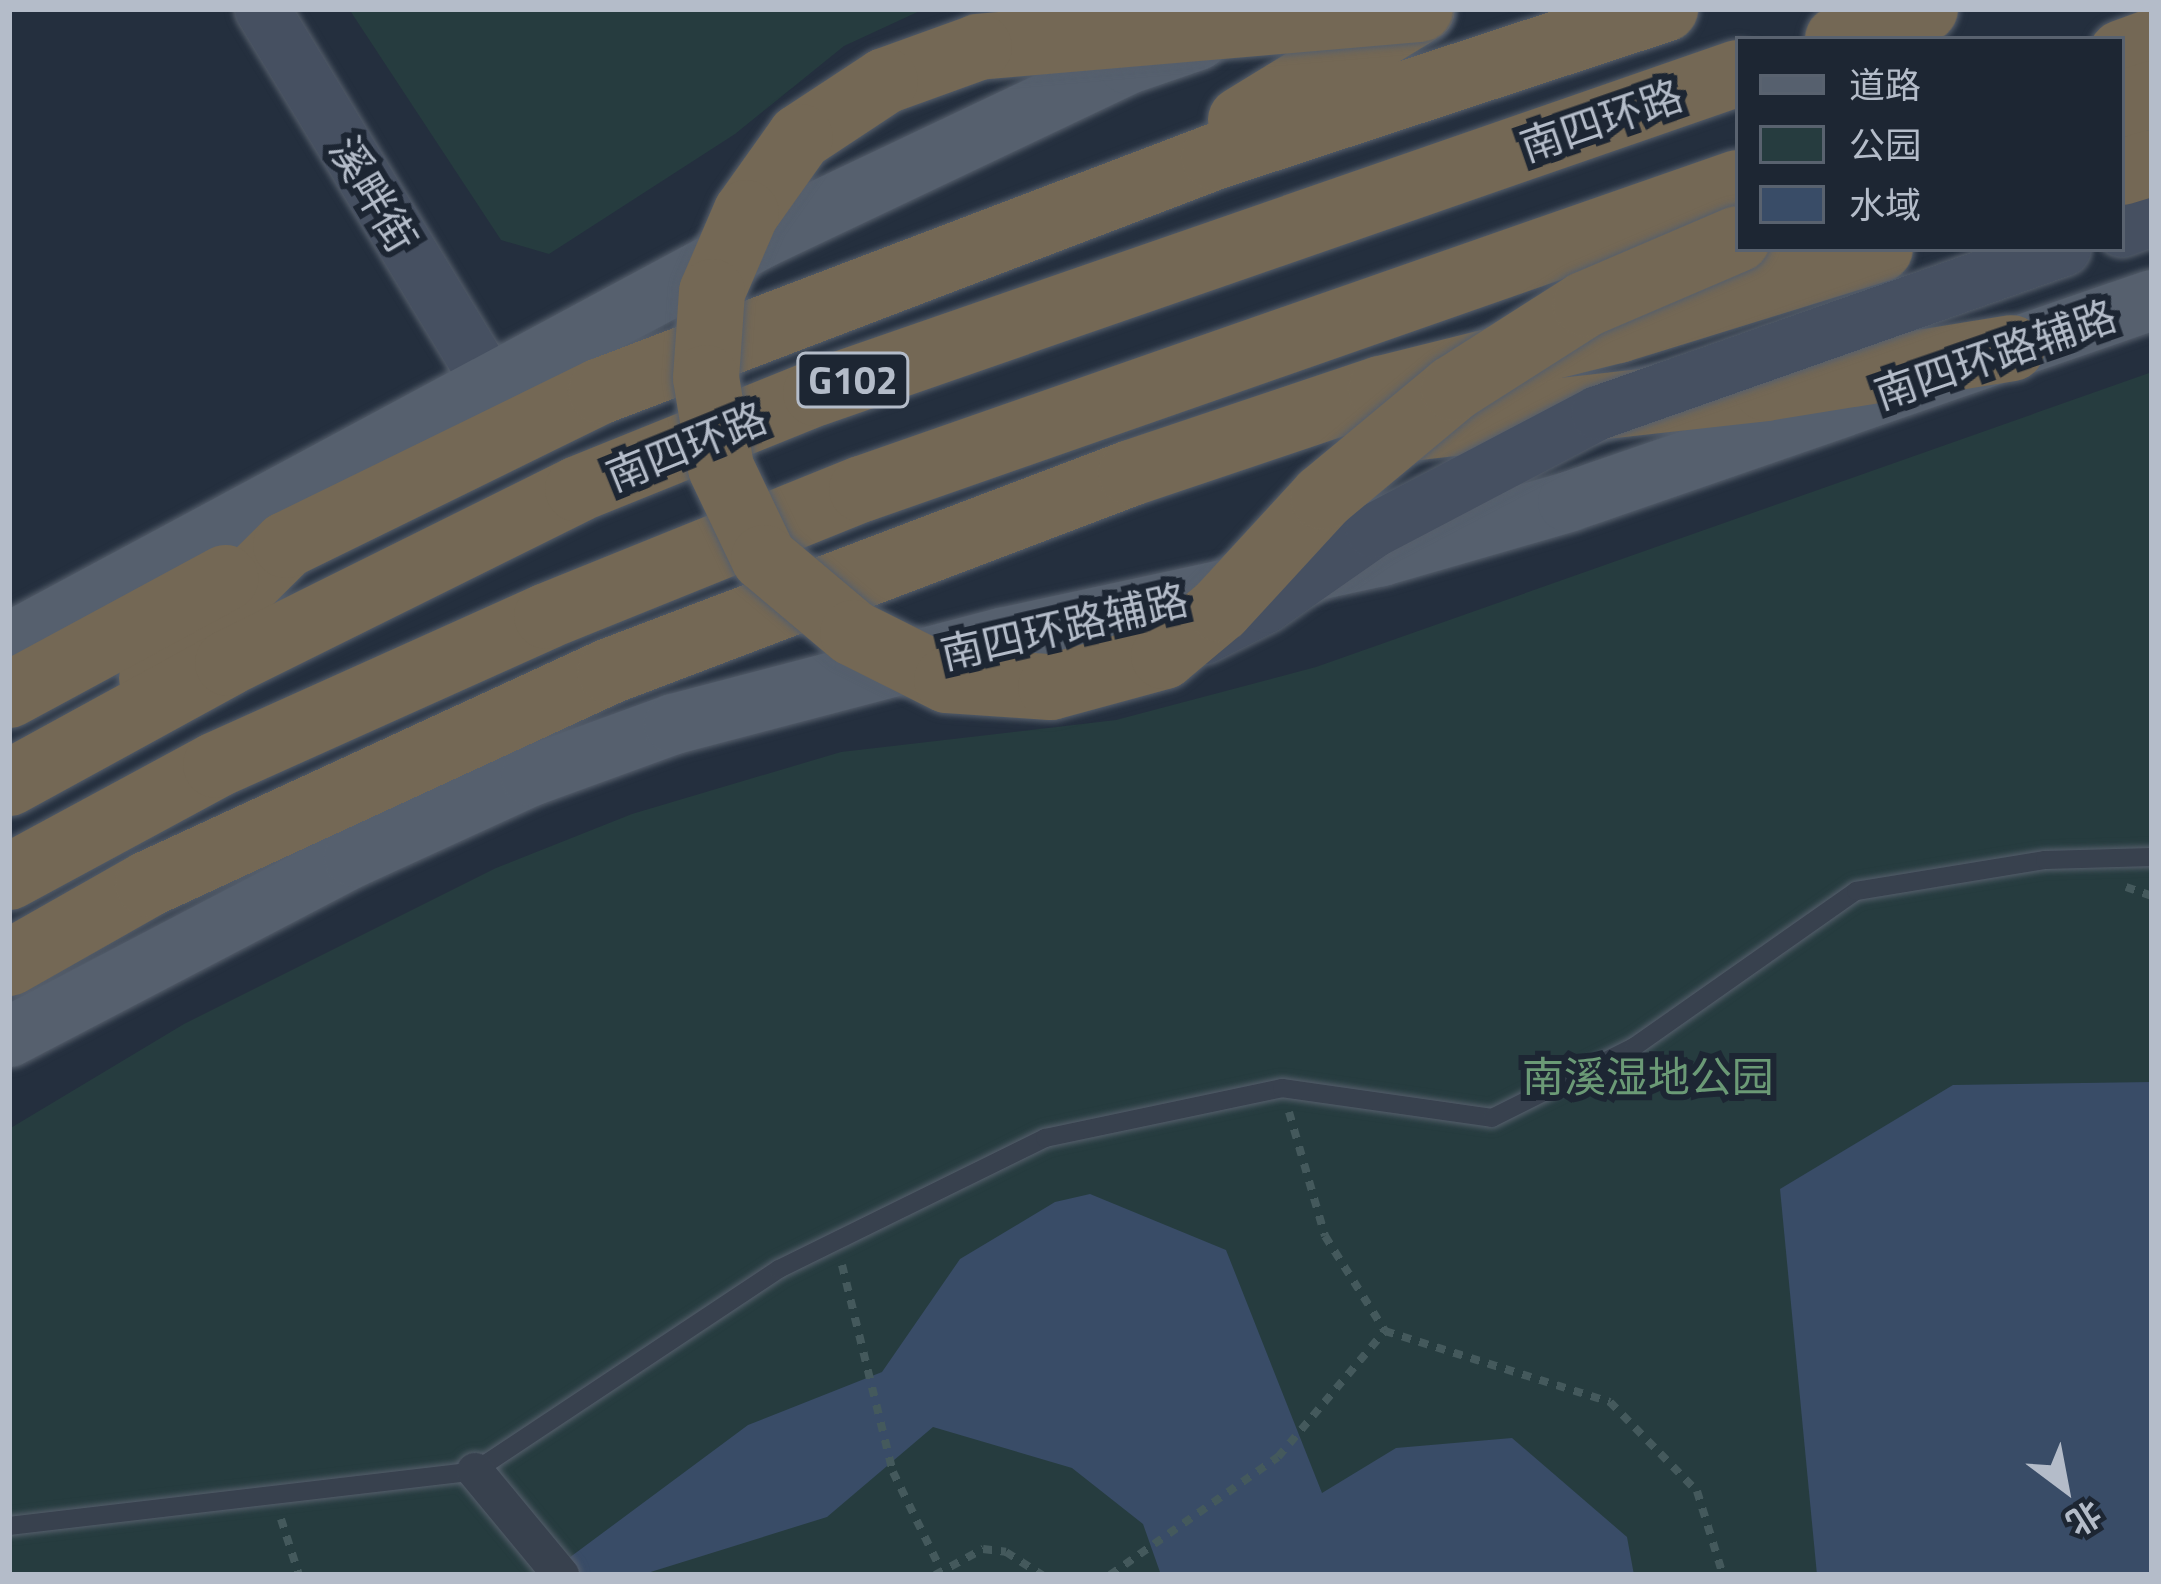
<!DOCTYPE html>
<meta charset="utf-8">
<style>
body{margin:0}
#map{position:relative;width:2161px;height:1584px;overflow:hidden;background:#242f3e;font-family:"Titillium Web","Noto Sans SC",sans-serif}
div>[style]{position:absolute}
.green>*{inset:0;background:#263c3f}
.water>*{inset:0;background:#394c67}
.path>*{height:8px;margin-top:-4px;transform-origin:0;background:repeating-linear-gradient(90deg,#44595c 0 9px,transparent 0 18px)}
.roads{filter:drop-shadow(0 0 3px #565f6c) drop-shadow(0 0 3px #565f6c)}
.lane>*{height:18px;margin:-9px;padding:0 9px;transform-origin:9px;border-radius:9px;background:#38414e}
.street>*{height:36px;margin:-18px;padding:0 18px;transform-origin:18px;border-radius:18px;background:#38414e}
.secondary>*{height:54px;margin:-27px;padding:0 27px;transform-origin:27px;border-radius:27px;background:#465061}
.primary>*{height:60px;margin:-30px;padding:0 30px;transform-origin:30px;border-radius:30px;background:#56606e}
.highway>*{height:66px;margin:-33px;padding:0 33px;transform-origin:33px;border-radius:33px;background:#746855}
.bridges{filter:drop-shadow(0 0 3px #565f6c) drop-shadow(0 0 3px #565f6c)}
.secondary-bridge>*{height:54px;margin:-27px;padding:0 27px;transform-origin:27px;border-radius:27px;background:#465061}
.highway-bridge>*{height:66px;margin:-33px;padding:0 33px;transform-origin:33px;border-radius:33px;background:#746855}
span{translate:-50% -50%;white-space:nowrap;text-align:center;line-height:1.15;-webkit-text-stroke:12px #1d2633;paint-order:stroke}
.shield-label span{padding:3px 9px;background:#1d2633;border:3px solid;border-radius:9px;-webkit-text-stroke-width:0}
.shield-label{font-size:39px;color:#b4bcc9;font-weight:700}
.street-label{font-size:42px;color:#b4bcc9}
.park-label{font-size:42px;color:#6b9a76}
.frame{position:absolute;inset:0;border:12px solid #b4bcc9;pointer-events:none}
.legend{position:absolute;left:1735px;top:36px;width:390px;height:216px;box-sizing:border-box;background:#1d2633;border:3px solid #59626f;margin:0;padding:15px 21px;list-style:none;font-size:36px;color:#b4bcc9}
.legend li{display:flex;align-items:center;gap:24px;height:60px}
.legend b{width:60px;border:3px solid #59626f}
.north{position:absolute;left:2005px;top:1428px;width:120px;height:120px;-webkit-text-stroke:9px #1d2633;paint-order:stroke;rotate:148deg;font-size:33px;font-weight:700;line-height:48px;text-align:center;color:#b4bcc9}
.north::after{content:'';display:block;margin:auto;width:42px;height:54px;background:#b4bcc9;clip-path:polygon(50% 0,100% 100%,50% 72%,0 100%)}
</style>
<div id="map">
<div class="green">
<i style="clip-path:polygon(349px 9px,924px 9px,844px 46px,735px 134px,549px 254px,501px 240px)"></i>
<i style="clip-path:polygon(2152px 372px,2152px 1575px,9px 1575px,9px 1129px,184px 1024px,496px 868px,632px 814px,841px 752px,1116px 720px,1316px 667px)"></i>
</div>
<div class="water">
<i style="clip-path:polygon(2152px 1082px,2152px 1575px,1817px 1575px,1780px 1189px,1953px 1085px)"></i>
<i style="clip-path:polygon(1090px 1194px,1226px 1250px,1322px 1493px,1396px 1448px,1512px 1438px,1627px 1537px,1634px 1575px,1161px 1575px,1143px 1524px,1072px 1468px,933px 1427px,827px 1517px,641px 1575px,546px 1575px,748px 1425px,882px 1372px,960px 1259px,1055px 1202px)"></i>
</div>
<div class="path">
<i style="left:2126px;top:887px;width:28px;rotate:19deg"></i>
<i style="left:1289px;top:1112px;width:129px;rotate:73.8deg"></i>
<i style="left:1325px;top:1236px;width:112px;rotate:57.7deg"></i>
<i style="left:1385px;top:1331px;width:236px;rotate:17.5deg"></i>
<i style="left:1610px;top:1402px;width:124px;rotate:45.7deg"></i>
<i style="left:1697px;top:1491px;width:88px;rotate:72.8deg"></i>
<i style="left:842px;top:1265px;width:213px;rotate:76.2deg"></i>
<i style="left:893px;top:1472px;width:107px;rotate:63.9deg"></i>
<i style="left:281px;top:1519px;width:59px;rotate:72.2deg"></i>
<i style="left:935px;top:1575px;width:55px;rotate:-28.4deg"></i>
<i style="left:983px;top:1549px;width:23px;rotate:7deg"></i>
<i style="left:1006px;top:1552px;width:43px;rotate:32.6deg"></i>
<i style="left:1110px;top:1575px;width:205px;rotate:-35.1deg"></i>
<i style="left:1278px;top:1457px;width:165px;rotate:-49.7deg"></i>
</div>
<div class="roads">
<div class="lane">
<i style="left:9px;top:1526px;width:469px;rotate:-6.7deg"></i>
<i style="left:475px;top:1471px;width:365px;rotate:-33.6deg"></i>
<i style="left:779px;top:1269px;width:297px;rotate:-26.2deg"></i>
<i style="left:1045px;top:1138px;width:242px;rotate:-11.9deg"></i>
<i style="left:1282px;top:1088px;width:212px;rotate:8.1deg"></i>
<i style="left:1492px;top:1118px;width:159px;rotate:-26.6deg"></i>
<i style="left:1634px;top:1047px;width:271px;rotate:-35.1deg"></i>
<i style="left:1856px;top:891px;width:192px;rotate:-9.3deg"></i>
<i style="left:2045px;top:860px;width:107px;rotate:-1.6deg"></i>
</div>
<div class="street">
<i style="left:475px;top:1471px;width:135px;rotate:50.4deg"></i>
</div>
<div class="secondary">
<i style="left:262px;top:9px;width:433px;rotate:58.7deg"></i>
<i style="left:2122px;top:230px;width:32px;rotate:-20deg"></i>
</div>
<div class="primary">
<i style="left:9px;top:643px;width:857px;rotate:-28.27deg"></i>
<i style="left:764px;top:237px;width:403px;rotate:-25.4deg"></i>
<i style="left:1128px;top:64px;width:74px;rotate:-18.9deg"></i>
<i style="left:9px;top:1037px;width:389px;rotate:-27.6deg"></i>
<i style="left:354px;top:857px;width:195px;rotate:-24.6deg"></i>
<i style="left:531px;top:776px;width:152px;rotate:-20deg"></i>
<i style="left:674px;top:724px;width:339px;rotate:-14.7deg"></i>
<i style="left:1002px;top:638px;width:388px;rotate:-12.2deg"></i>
<i style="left:1381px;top:556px;width:195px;rotate:-16.1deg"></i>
<i style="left:1568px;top:502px;width:618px;rotate:-19.08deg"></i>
</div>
<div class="highway">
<i style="left:1838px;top:39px;width:92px;rotate:-19deg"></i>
<i style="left:2122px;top:53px;width:32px;rotate:-20deg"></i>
<i style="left:2122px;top:104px;width:32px;rotate:-18deg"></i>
<i style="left:1241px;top:120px;width:212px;rotate:-31.5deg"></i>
<i style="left:2122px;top:172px;width:31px;rotate:-17deg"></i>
<i style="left:1383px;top:431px;width:385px;rotate:-6.4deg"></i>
<i style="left:1766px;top:388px;width:249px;rotate:-9.2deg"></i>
<i style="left:152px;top:678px;width:189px;rotate:-44.8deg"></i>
<i style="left:286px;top:545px;width:351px;rotate:-26.1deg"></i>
<i style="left:601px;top:391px;width:656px;rotate:-20.89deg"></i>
<i style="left:1214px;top:157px;width:475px;rotate:-18.2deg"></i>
<i style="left:9px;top:695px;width:246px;rotate:-28.4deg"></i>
<i style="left:9px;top:783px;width:250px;rotate:-28.7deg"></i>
<i style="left:228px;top:663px;width:391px;rotate:-26.4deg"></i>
<i style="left:578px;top:489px;width:257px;rotate:-22deg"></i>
<i style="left:816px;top:393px;width:976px;rotate:-19.14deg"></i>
<i style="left:9px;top:877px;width:235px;rotate:-28.4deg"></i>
<i style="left:216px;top:765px;width:363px;rotate:-24.2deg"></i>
<i style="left:547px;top:616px;width:340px;rotate:-22deg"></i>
<i style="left:862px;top:489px;width:928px;rotate:-19.26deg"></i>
<i style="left:9px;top:963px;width:160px;rotate:-29.6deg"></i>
<i style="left:148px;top:884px;width:509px;rotate:-24.75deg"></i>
<i style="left:610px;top:671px;width:557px;rotate:-20.81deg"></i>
<i style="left:1131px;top:473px;width:264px;rotate:-18.6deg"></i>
<i style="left:1381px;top:389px;width:244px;rotate:-14deg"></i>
<i style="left:1618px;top:330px;width:274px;rotate:-17.2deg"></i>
</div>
</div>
<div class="bridges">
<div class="secondary-bridge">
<i style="left:1204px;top:637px;width:69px;rotate:-26.6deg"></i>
<i style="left:1266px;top:606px;width:131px;rotate:-35deg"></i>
<i style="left:1373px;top:531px;width:254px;rotate:-27.7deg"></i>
<i style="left:1598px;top:413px;width:494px;rotate:-19.4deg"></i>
</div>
<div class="highway-bridge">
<i style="left:1420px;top:9px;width:443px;rotate:175.1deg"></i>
<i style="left:979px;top:47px;width:100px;rotate:160.1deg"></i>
<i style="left:885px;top:81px;width:102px;rotate:146.6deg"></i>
<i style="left:800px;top:137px;width:93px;rotate:125.4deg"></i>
<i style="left:746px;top:213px;width:86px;rotate:113.3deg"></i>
<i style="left:712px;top:292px;width:86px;rotate:94deg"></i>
<i style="left:706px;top:378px;width:91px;rotate:80.5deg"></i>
<i style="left:721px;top:468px;width:100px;rotate:64.5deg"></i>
<i style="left:764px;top:558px;width:116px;rotate:40.1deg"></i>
<i style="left:853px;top:633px;width:105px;rotate:26.6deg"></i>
<i style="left:947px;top:680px;width:104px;rotate:3.9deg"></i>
<i style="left:1051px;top:687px;width:117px;rotate:-15.3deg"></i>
<i style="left:1164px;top:656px;width:73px;rotate:-40deg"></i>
<i style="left:1220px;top:609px;width:152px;rotate:-47.4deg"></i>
<i style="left:1323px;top:497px;width:170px;rotate:-39.8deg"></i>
<i style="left:1454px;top:388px;width:156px;rotate:-32.5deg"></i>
<i style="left:1586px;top:304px;width:165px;rotate:-23.2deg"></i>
</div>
</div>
<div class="shield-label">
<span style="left:853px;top:380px">G102</span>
</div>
<div class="street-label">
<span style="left:1601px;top:120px;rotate:-19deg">南四环路</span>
<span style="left:374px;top:194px;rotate:59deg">溪畔街</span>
<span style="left:1995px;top:354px;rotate:-19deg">南四环路辅路</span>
<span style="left:686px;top:446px;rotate:-22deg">南四环路</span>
<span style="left:1064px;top:626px;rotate:-13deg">南四环路辅路</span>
</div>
<div class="park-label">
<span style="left:1648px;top:1076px">南溪湿地公园</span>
</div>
<div class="frame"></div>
<ul class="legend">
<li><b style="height:15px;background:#56606e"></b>道路</li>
<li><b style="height:33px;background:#263c3f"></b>公园</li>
<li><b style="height:33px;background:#394c67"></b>水域</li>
</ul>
<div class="north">北</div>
</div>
